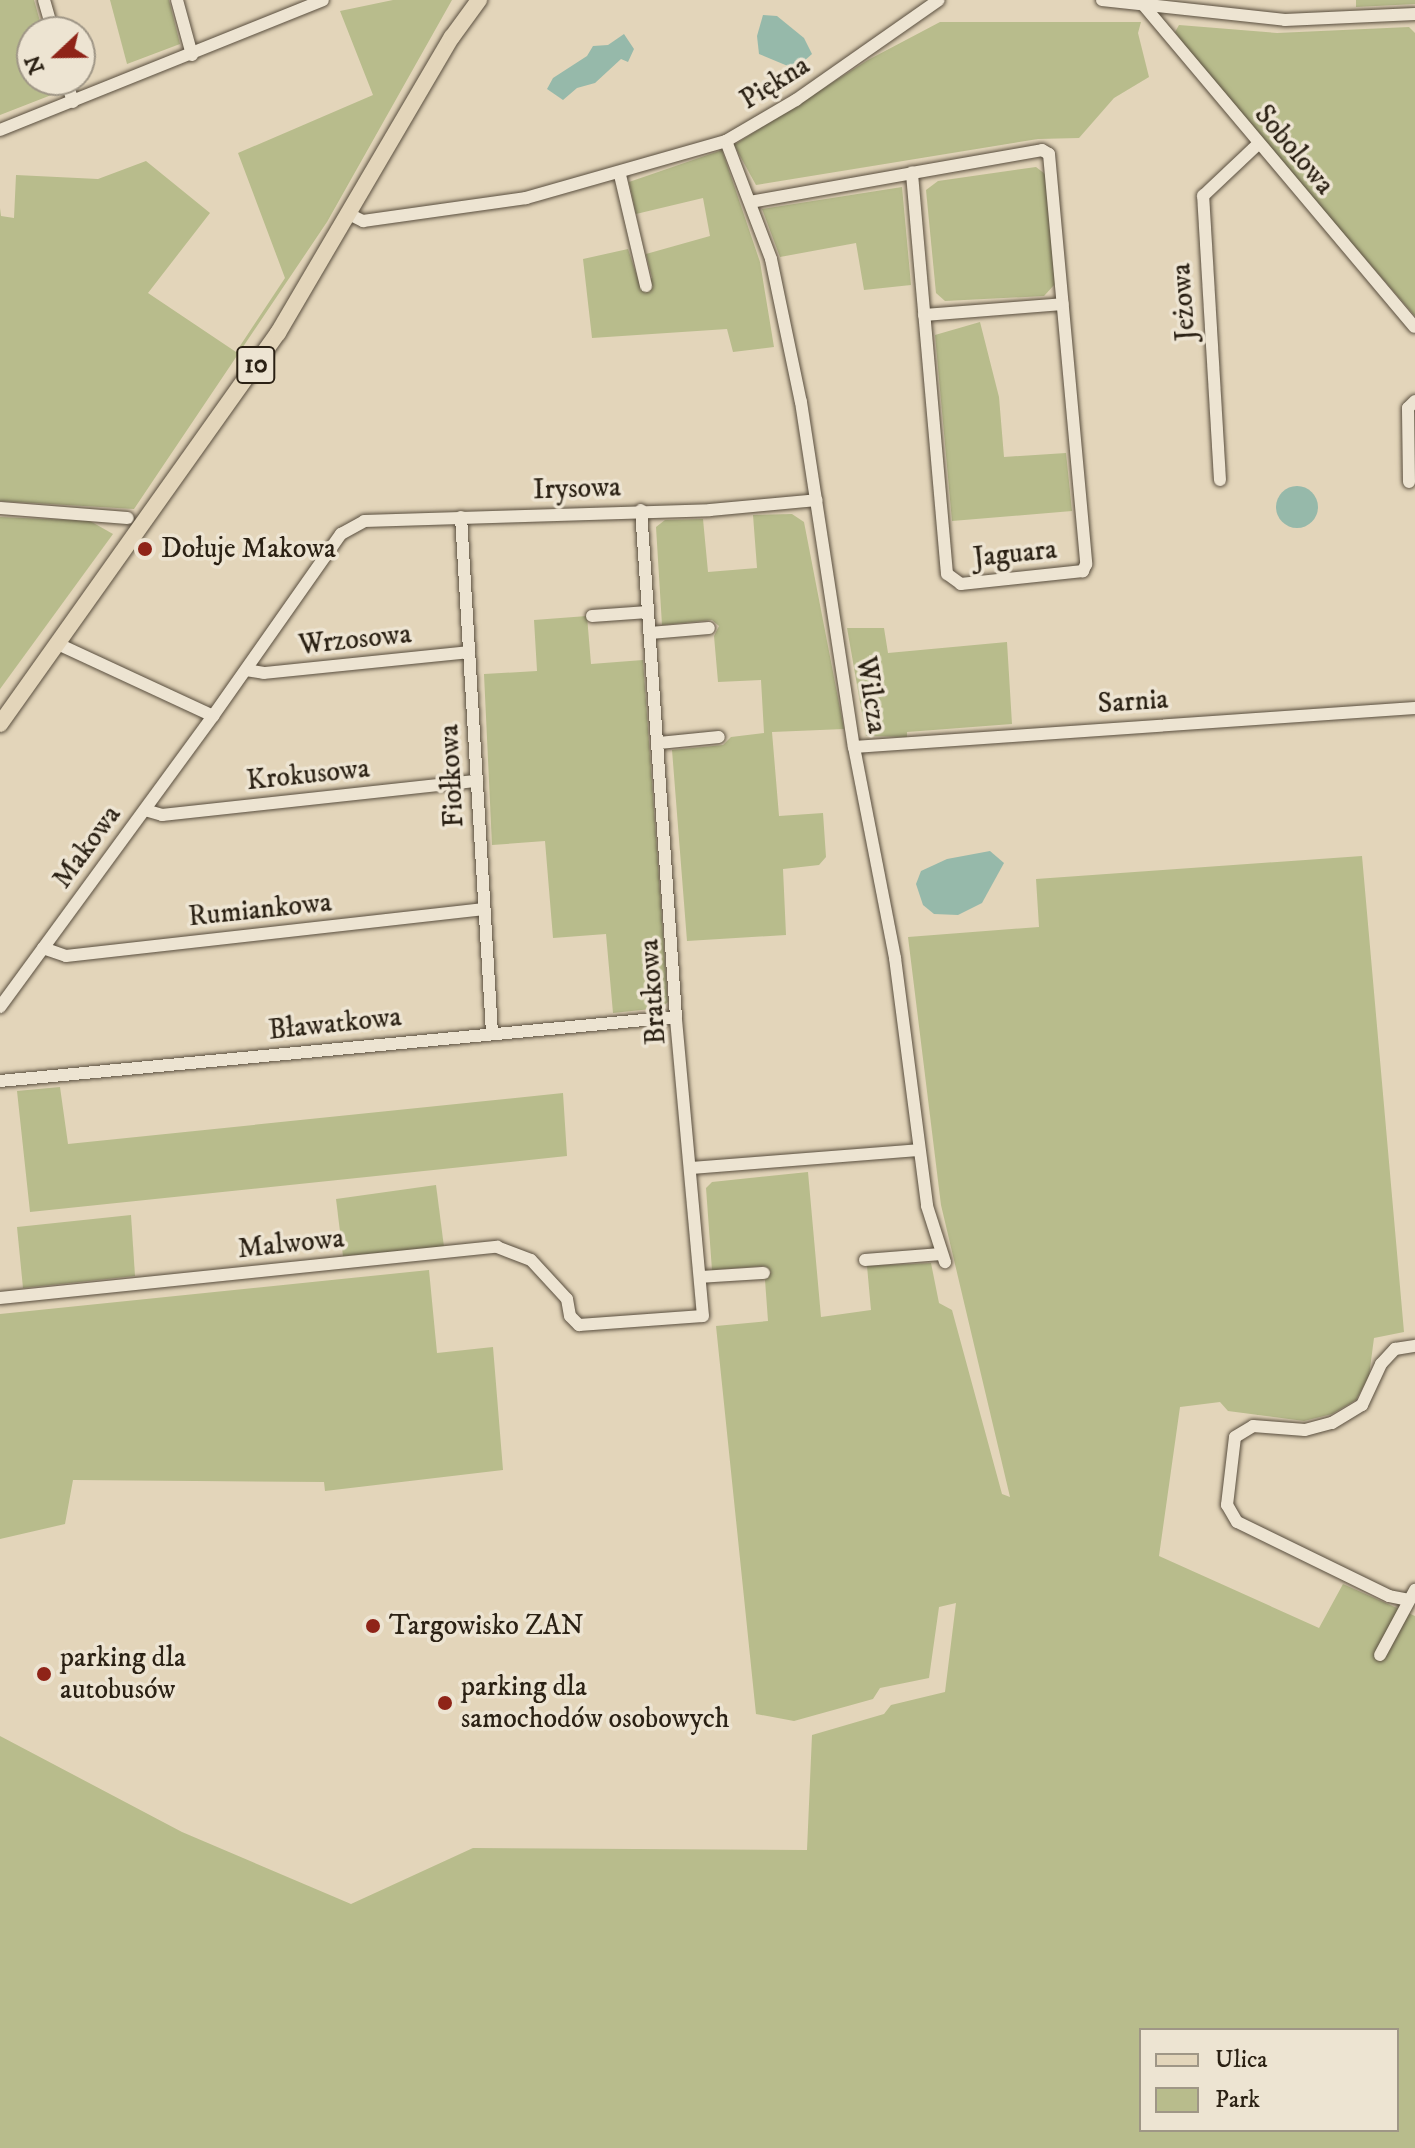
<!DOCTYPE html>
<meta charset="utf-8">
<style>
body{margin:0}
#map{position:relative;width:1415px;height:2148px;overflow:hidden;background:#e3d5ba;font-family:"IM FELL DW Pica",serif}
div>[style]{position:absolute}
.green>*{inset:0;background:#b8bc8c}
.water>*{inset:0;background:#96b9aa}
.round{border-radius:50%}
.roads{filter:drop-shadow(0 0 2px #594e3e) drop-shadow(0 0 2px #594e3e)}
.minor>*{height:12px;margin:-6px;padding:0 6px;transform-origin:6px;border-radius:6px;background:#ede4d2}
.major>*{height:16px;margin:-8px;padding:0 8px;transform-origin:8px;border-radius:8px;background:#e3d5ba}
.dots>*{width:22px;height:22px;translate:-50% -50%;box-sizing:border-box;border:4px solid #ede4d2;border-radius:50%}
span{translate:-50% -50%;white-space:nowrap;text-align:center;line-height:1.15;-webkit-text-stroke:7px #ede4d2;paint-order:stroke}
.shield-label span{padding:2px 6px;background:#ede4d2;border:2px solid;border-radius:6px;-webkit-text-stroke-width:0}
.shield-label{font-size:26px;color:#2b2114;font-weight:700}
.street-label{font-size:28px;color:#2b2114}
.poi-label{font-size:28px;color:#2b2114}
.left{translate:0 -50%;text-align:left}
.legend{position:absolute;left:1139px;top:2028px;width:260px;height:104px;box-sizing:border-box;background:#ede4d2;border:2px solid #9f9686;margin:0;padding:10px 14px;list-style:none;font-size:24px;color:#2b2114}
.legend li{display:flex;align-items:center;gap:16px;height:40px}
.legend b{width:40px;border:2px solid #9f9686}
.north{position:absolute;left:16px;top:16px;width:80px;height:80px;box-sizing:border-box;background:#ede4d2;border:2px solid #9f9686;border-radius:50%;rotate:248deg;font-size:22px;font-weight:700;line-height:32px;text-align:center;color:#2b2114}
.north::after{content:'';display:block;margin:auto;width:28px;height:36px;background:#8f2418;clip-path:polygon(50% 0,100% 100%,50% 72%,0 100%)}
</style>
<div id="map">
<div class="green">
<i style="clip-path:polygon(0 0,34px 0,43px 32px,32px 32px,32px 80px,56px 80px,59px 92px,0 115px)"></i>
<i style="clip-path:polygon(110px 0,169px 0,180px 44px,127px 64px)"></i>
<i style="clip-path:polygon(393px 0,452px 0,327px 222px,134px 509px,0 501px,0 208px,1px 216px,14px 218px,16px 175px,98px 179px,146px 161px,210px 213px,148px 293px,236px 352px,285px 278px,238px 153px,373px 95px,340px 11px)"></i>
<i style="clip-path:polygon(1356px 0,1415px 0,1415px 4px,1356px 7px)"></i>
<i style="clip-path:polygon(940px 22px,1141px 22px,1138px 33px,1149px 77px,1114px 98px,1079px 138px,1038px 139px,756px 185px,734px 145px,868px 60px)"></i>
<i style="clip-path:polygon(1179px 25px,1277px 33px,1409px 27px,1415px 33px,1415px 316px,1217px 88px,1175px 32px)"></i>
<i style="clip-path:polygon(722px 150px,760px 262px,774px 347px,733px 352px,727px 329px,592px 338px,583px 259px,628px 249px,639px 282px,652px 278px,646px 254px,710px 236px,703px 198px,636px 214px,629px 182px)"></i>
<i style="clip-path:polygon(1036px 167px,1045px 174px,1055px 284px,1044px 296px,945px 301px,936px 293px,926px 190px,938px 181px)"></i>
<i style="clip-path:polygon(902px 187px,911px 285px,864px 290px,856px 243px,780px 257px,762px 209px)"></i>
<i style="clip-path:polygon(980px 322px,999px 397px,1004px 457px,1066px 453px,1072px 511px,952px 521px,935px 335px)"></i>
<i style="clip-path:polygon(792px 514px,804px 522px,844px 729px,772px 732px,779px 816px,823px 813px,826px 857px,819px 865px,783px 869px,786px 935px,687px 941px,672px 750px,723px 745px,731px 737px,764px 733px,761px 680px,718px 682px,714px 636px,719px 626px,712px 620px,662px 625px,656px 527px,665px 520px,703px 519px,708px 572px,757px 568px,753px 515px)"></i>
<i style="clip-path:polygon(0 517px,90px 521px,113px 534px,0 689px)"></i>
<i style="clip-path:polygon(587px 616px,591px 664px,643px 660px,668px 1002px,660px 1008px,613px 1013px,606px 934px,553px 938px,545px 841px,492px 845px,484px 674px,537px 671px,534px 620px)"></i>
<i style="clip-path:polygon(847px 628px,884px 628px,888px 653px,1007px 642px,1012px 724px,907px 732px,907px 737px,866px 736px)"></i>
<i style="clip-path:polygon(evenodd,1362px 856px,1404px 1332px,1374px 1338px,1369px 1376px,1356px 1400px,1332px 1414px,1304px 1421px,1228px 1411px,1220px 1402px,1180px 1407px,1159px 1556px,1319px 1628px,1343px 1584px,1415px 1616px,1415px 2148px,0 2148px,0 1736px,182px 1832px,351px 1904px,473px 1848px,807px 1850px,812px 1735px,884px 1714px,891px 1705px,945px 1692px,956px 1603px,939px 1607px,929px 1678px,880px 1688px,873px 1699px,794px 1721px,756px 1714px,716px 1326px,768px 1321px,765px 1280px,771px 1272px,763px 1266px,712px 1270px,706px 1188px,712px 1182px,808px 1172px,821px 1317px,871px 1310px,867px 1266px,931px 1263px,939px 1303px,952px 1310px,1002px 1494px,1010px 1497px,941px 1205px,908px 937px,1039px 927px,1036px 879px,1362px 856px,1141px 2030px,1397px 2030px,1397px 2130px,1141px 2130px,1141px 2030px)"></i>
<i style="clip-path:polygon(60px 1087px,68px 1144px,563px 1093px,567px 1156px,30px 1212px,17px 1091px)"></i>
<i style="clip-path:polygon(436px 1185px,444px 1247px,343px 1256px,336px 1199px)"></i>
<i style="clip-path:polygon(131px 1215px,135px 1276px,23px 1288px,17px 1227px)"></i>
<i style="clip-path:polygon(429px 1270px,437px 1353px,493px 1347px,503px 1470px,325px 1491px,324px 1482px,73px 1480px,65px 1524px,0 1539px,0 1314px)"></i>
</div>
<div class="water">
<i style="clip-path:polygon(763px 15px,777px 16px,804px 38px,812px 54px,795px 69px,759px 54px,757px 36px)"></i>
<i style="clip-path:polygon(624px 34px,634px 49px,628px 62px,621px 59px,595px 83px,577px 88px,563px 100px,547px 89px,553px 78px,587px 56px,593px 46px,608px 45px)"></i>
<i class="round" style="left:1276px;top:486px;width:42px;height:42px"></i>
<i style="clip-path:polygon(990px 851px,1004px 863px,982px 903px,958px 915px,934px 914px,923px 905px,916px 884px,921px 871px,947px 859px)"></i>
</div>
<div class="roads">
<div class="minor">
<i style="left:44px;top:0;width:33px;rotate:74deg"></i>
<i style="left:177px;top:0;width:57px;rotate:74.7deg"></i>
<i style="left:1102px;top:0;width:184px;rotate:6.2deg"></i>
<i style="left:1285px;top:20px;width:130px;rotate:-2.6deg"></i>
<i style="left:1140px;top:1px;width:426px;rotate:49.9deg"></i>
<i style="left:66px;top:80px;width:23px;rotate:72deg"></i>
<i style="left:0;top:130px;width:348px;rotate:-21.9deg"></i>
<i style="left:726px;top:141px;width:126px;rotate:69.1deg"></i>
<i style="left:771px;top:259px;width:146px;rotate:78.2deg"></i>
<i style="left:801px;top:402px;width:349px;rotate:81.3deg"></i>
<i style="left:854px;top:747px;width:215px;rotate:79deg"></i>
<i style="left:895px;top:958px;width:250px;rotate:82.6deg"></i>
<i style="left:927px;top:1206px;width:59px;rotate:72.2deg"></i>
<i style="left:620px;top:175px;width:114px;rotate:76.8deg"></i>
<i style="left:750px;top:202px;width:165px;rotate:-10.1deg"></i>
<i style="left:912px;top:173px;width:132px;rotate:-10deg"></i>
<i style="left:1042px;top:150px;width:8px;rotate:30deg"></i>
<i style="left:1049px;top:154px;width:412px;rotate:84.8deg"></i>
<i style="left:1086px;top:564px;width:8px;rotate:113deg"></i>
<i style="left:1083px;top:571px;width:123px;rotate:173.9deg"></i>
<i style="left:961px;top:584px;width:17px;rotate:-144deg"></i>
<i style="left:947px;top:574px;width:403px;rotate:-95deg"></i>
<i style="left:349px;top:214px;width:16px;rotate:27deg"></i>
<i style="left:363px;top:221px;width:165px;rotate:-8deg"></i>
<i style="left:526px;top:198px;width:208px;rotate:-15.9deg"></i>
<i style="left:726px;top:141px;width:81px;rotate:-30.4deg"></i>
<i style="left:796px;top:100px;width:174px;rotate:-35deg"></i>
<i style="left:924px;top:315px;width:139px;rotate:-4.5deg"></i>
<i style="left:1220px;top:480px;width:285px;rotate:-93.4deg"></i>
<i style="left:1203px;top:196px;width:74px;rotate:-43.4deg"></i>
<i style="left:1409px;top:482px;width:74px;rotate:-90.8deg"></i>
<i style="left:1408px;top:408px;width:10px;rotate:-45deg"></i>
<i style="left:0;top:508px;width:128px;rotate:4.5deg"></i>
<i style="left:461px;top:517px;width:516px;rotate:86.56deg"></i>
<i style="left:592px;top:616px;width:56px;rotate:-4.1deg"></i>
<i style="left:650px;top:633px;width:59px;rotate:-4.8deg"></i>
<i style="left:58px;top:644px;width:171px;rotate:24.9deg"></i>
<i style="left:213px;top:716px;width:223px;rotate:-54.9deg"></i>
<i style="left:341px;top:534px;width:26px;rotate:-29deg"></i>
<i style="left:364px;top:521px;width:346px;rotate:-1.8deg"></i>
<i style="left:710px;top:510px;width:107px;rotate:-5.3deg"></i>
<i style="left:246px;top:670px;width:18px;rotate:9deg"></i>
<i style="left:264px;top:673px;width:206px;rotate:-5.8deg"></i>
<i style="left:659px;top:743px;width:60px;rotate:-5.7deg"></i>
<i style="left:854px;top:747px;width:562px;rotate:-3.98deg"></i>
<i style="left:145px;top:810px;width:18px;rotate:16deg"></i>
<i style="left:162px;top:815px;width:317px;rotate:-6.2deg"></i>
<i style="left:43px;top:948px;width:24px;rotate:19deg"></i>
<i style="left:66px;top:956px;width:421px;rotate:-6.4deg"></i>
<i style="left:0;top:1007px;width:361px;rotate:-53.8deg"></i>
<i style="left:0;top:1081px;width:679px;rotate:-5.41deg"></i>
<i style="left:691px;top:1168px;width:228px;rotate:-4.5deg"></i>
<i style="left:865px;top:1260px;width:76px;rotate:-4.5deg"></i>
<i style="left:700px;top:1277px;width:64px;rotate:-3.6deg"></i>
<i style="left:0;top:1298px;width:500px;rotate:-5.9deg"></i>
<i style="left:497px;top:1247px;width:36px;rotate:21deg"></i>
<i style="left:531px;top:1260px;width:53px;rotate:47.3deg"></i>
<i style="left:567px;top:1299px;width:17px;rotate:80deg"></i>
<i style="left:570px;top:1316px;width:13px;rotate:45deg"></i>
<i style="left:579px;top:1325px;width:124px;rotate:-4.2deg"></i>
<i style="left:703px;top:1316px;width:300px;rotate:-95.2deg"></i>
<i style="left:676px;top:1017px;width:508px;rotate:-93.95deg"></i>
<i style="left:1409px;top:1600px;width:20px;rotate:-169deg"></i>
<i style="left:1389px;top:1596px;width:169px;rotate:-154deg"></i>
<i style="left:1237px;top:1522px;width:20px;rotate:-120deg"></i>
<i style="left:1227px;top:1505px;width:68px;rotate:-83.3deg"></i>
<i style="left:1235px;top:1437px;width:21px;rotate:-31deg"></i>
<i style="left:1253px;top:1426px;width:52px;rotate:4.4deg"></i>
<i style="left:1305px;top:1430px;width:28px;rotate:-15deg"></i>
<i style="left:1332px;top:1423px;width:35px;rotate:-31deg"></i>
<i style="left:1362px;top:1405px;width:45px;rotate:-65.1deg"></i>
<i style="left:1381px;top:1364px;width:21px;rotate:-47deg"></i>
<i style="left:1395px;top:1349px;width:20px;rotate:-9deg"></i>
<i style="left:1380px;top:1655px;width:74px;rotate:-61.7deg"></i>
</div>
<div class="major">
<i style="left:0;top:724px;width:480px;rotate:-54.6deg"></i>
<i style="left:278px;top:333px;width:343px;rotate:-59.6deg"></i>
<i style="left:452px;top:37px;width:46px;rotate:-53.9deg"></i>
</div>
</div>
<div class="dots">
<i style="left:145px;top:549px;background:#8f2418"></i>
<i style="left:373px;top:1626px;background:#8f2418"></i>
<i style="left:44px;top:1674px;background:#8f2418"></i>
<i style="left:445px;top:1703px;background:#8f2418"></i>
</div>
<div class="shield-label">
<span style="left:256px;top:365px">10</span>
</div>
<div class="street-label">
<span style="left:775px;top:83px;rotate:-32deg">Piękna</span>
<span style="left:1294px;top:150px;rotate:50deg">Sobolowa</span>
<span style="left:1184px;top:302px;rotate:-94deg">Jeżowa</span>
<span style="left:577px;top:489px;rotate:-2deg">Irysowa</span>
<span style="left:1015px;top:554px;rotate:-6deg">Jaguara</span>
<span style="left:355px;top:640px;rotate:-6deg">Wrzosowa</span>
<span style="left:871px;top:695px;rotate:81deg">Wilcza</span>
<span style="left:1133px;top:702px;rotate:-4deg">Sarnia</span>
<span style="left:308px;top:775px;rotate:-6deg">Krokusowa</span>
<span style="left:452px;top:776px;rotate:-93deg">Fiołkowa</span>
<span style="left:87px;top:847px;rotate:-54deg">Makowa</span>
<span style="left:260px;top:910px;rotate:-6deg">Rumiankowa</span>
<span style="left:653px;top:992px;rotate:-94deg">Bratkowa</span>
<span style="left:335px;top:1024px;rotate:-6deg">Bławatkowa</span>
<span style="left:291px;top:1244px;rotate:-6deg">Malwowa</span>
</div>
<div class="poi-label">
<span class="left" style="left:161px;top:549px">Dołuje Makowa</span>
<span class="left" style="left:389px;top:1626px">Targowisko ZAN</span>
<span class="left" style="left:60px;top:1674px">parking dla<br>autobusów</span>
<span class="left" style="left:461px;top:1703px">parking dla<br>samochodów osobowych</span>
</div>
<ul class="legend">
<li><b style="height:10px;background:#e3d5ba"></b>Ulica</li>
<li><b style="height:22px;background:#b8bc8c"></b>Park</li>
</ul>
<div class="north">N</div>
</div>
